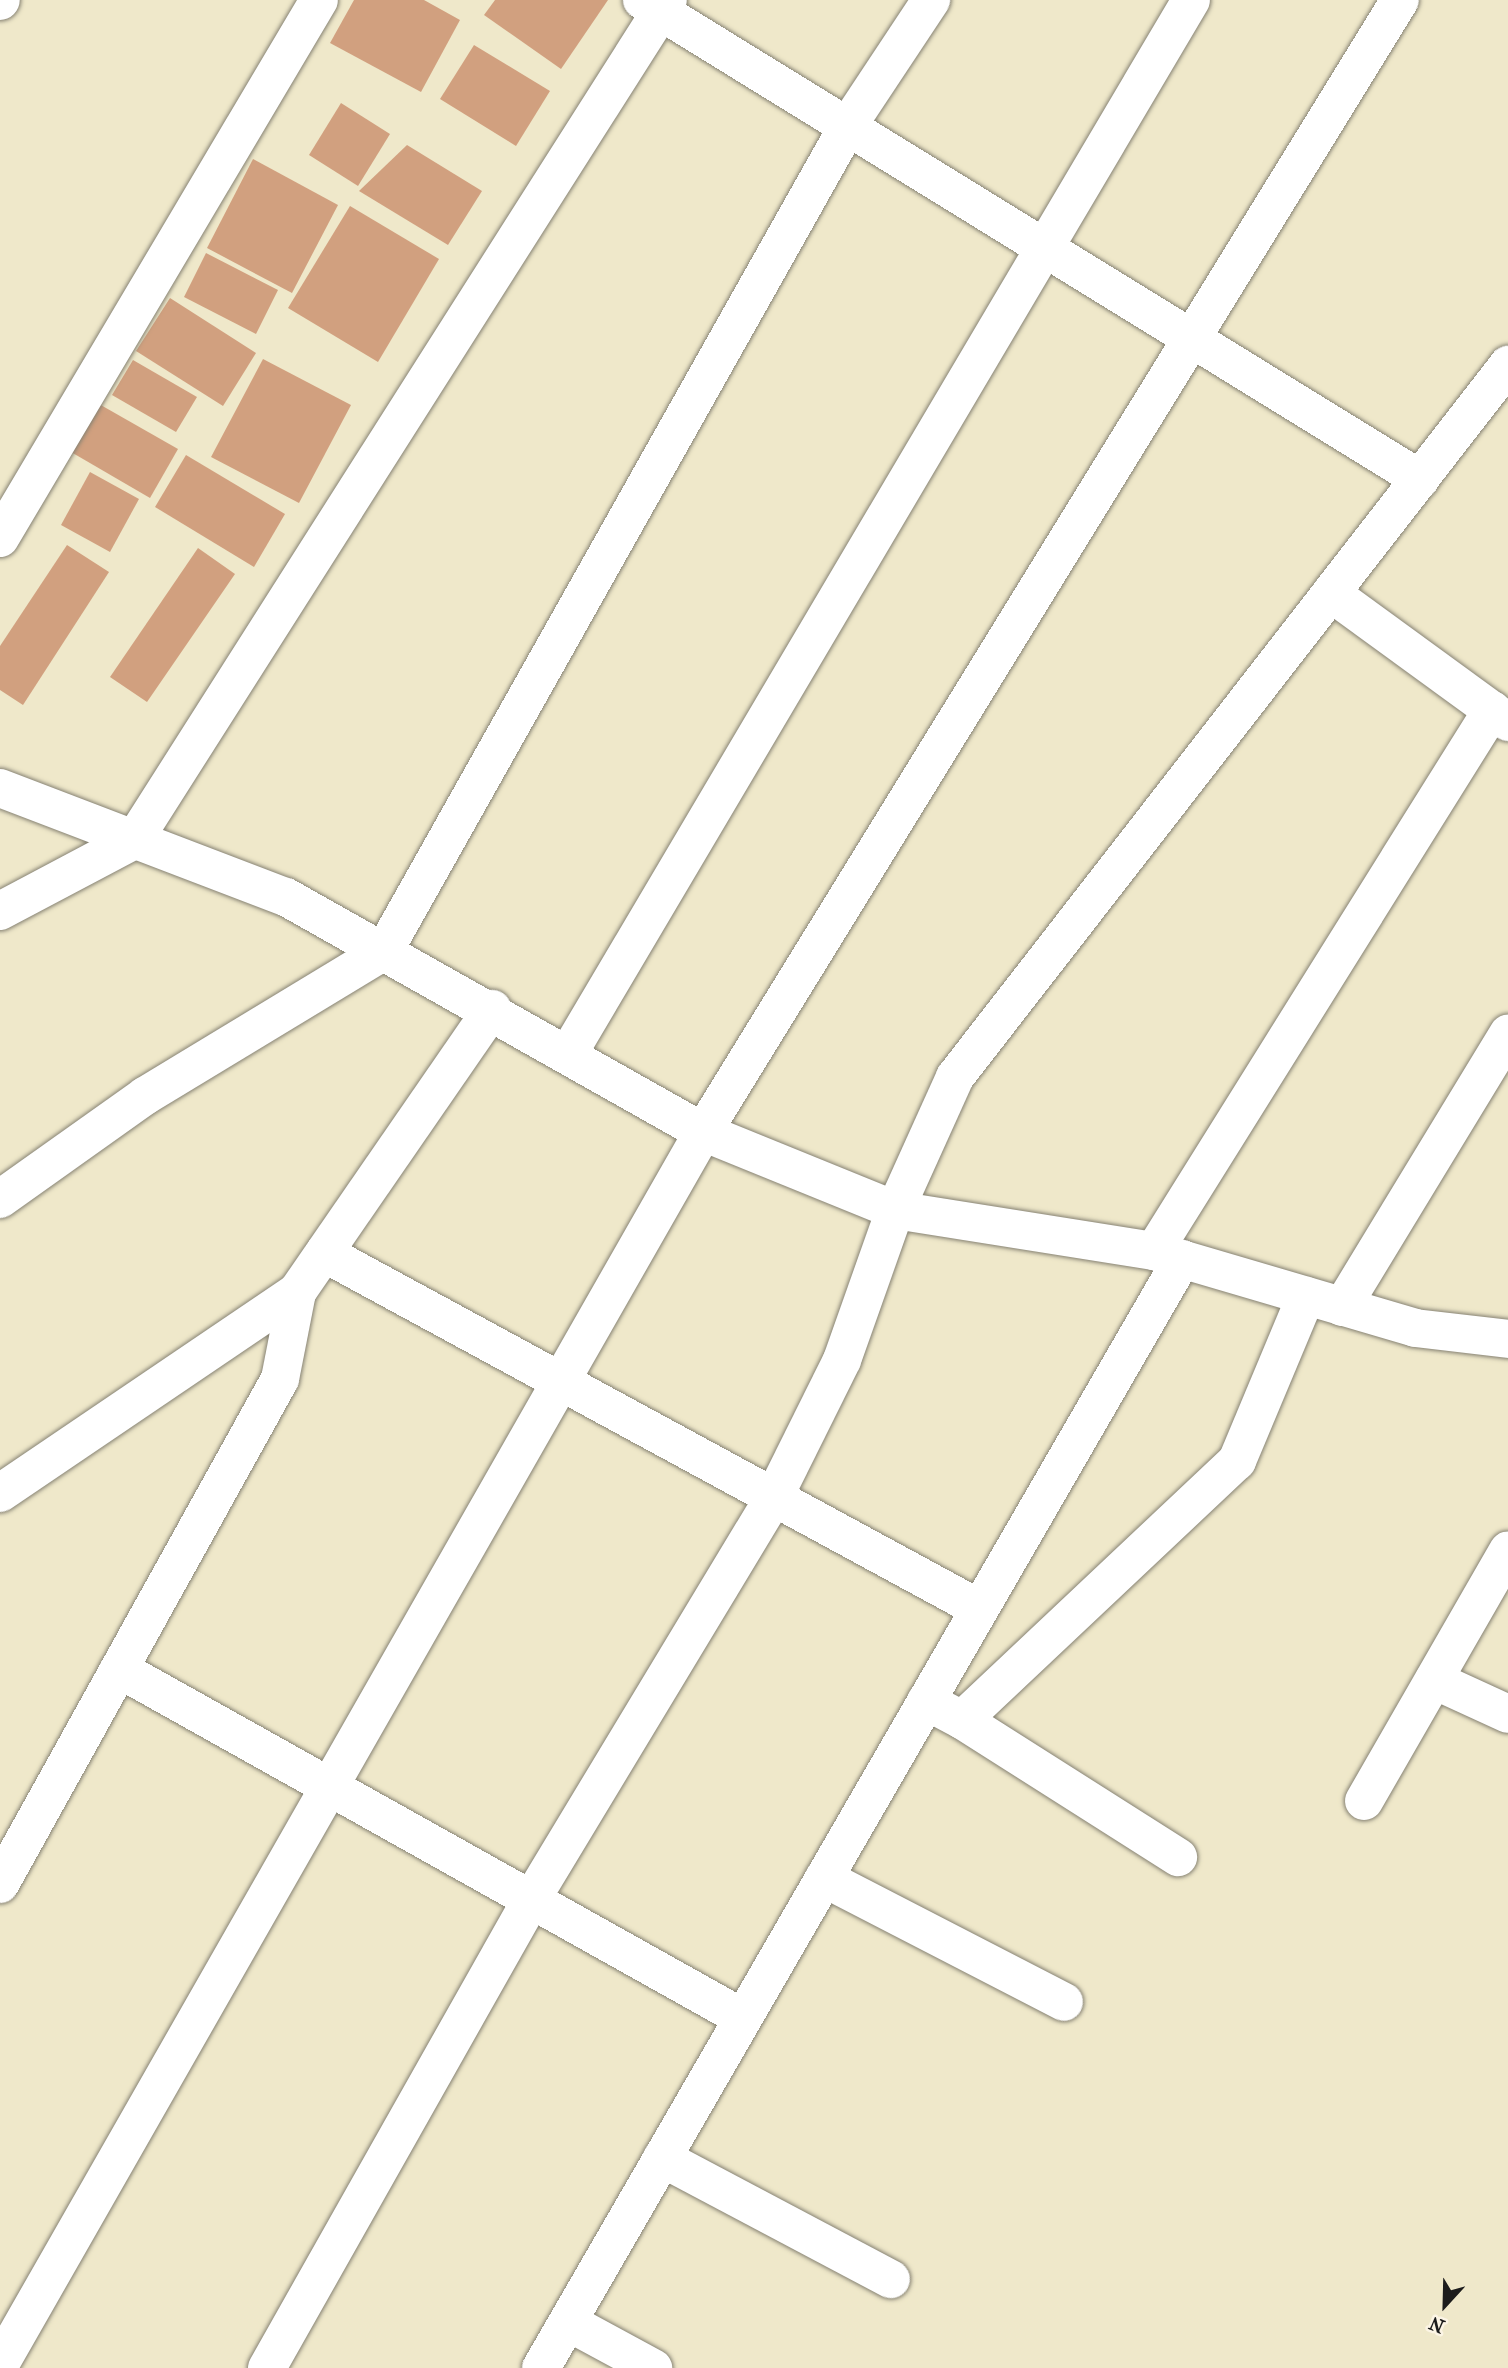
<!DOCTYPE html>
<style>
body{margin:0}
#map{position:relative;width:1508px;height:2368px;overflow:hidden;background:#efe8ca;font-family:"IM FELL French Canon",serif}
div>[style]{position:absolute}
.building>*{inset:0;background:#d1a07f}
.roads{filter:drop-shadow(0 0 2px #868273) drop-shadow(0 0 2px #868273)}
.minor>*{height:38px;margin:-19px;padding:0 19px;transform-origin:19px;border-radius:19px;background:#fff}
span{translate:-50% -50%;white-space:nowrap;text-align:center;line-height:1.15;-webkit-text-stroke:6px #fcf5e5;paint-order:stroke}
.north{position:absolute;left:1410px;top:2270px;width:70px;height:70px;-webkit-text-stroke:5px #fcf5e5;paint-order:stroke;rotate:202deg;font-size:19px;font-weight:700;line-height:28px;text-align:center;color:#1c1c1c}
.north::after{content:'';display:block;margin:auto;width:24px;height:32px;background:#1c1c1c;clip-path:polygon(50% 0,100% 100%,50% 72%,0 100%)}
</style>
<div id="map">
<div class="building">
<i style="clip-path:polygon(354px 0,424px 0,460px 20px,421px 92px,330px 43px)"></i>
<i style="clip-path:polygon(495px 0,608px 0,561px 69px,484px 15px)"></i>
<i style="clip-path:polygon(474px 45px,550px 91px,516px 146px,440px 99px)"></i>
<i style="clip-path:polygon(341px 103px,390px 134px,358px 186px,309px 155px)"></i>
<i style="clip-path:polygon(407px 145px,482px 191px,448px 245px,359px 191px)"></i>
<i style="clip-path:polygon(253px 159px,338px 205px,292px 293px,207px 248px)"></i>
<i style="clip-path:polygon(350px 206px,439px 259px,378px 362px,288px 308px)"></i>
<i style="clip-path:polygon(206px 253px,278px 290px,256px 334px,184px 297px)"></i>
<i style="clip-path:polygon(170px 298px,256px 353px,223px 406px,136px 351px)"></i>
<i style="clip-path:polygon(263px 359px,351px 405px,299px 503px,211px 457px)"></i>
<i style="clip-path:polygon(133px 360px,197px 397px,176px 432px,112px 395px)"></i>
<i style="clip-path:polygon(99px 404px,178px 449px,150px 498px,71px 452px)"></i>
<i style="clip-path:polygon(186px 455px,285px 514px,254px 567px,155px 507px)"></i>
<i style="clip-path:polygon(90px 472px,139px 499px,110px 552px,61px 525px)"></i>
<i style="clip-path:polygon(67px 545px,109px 572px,23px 705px,0 690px,0 646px)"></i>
<i style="clip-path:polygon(198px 548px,235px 574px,147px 702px,110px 677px)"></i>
</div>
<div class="roads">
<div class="minor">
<i style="left:642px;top:0;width:914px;rotate:31.62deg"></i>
<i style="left:0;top:1px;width:1px;rotate:-45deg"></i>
<i style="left:0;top:538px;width:625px;rotate:-59.33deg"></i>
<i style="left:1331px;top:593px;width:219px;rotate:36.1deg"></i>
<i style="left:0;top:788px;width:306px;rotate:20.9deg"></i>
<i style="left:286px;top:897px;width:479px;rotate:29.4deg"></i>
<i style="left:703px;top:1132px;width:207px;rotate:22.1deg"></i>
<i style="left:895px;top:1210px;width:262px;rotate:9deg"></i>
<i style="left:1154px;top:1251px;width:272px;rotate:16.4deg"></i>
<i style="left:1415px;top:1328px;width:94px;rotate:6.7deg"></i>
<i style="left:0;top:911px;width:152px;rotate:-27.9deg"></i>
<i style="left:134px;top:840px;width:995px;rotate:-57.56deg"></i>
<i style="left:568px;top:1054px;width:1224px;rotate:-59.41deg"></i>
<i style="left:0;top:1199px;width:178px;rotate:-35.4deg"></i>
<i style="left:145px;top:1096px;width:280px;rotate:-31.2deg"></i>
<i style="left:384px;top:951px;width:949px;rotate:-60.65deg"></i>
<i style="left:849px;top:124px;width:149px;rotate:-56.5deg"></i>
<i style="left:1154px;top:1251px;width:638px;rotate:-58deg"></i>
<i style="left:324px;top:1253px;width:746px;rotate:28.49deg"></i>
<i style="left:1342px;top:1307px;width:320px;rotate:-58.7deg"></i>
<i style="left:0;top:1493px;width:359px;rotate:-34.1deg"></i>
<i style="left:297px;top:1292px;width:344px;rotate:-55.4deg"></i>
<i style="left:119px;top:1669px;width:715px;rotate:29.22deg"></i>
<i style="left:1434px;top:1680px;width:81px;rotate:24.7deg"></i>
<i style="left:926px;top:1701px;width:41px;rotate:27.8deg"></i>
<i style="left:962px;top:1720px;width:378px;rotate:-43.3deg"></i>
<i style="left:1237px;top:1461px;width:179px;rotate:-67.3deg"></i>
<i style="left:962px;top:1720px;width:256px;rotate:32.4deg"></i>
<i style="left:1364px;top:1801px;width:289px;rotate:-60.1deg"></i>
<i style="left:824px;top:1878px;width:270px;rotate:27.3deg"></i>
<i style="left:0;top:1884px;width:577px;rotate:-60.99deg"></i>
<i style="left:280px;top:1379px;width:89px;rotate:-78.9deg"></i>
<i style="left:662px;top:2158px;width:259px;rotate:27.9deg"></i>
<i style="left:568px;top:2322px;width:97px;rotate:28.4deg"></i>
<i style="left:0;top:2364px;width:1418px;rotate:-60.29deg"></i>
<i style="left:703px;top:1132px;width:1329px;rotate:-58.38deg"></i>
<i style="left:267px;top:2368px;width:537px;rotate:-60.57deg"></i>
<i style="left:531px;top:1900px;width:471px;rotate:-58.9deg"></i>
<i style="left:774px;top:1497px;width:153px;rotate:-63.6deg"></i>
<i style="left:842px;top:1360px;width:159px;rotate:-70.5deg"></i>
<i style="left:895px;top:1210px;width:146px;rotate:-65.7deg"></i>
<i style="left:955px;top:1077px;width:902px;rotate:-52.16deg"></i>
<i style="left:541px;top:2368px;width:1281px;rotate:-59.97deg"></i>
</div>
</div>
<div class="north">N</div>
</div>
